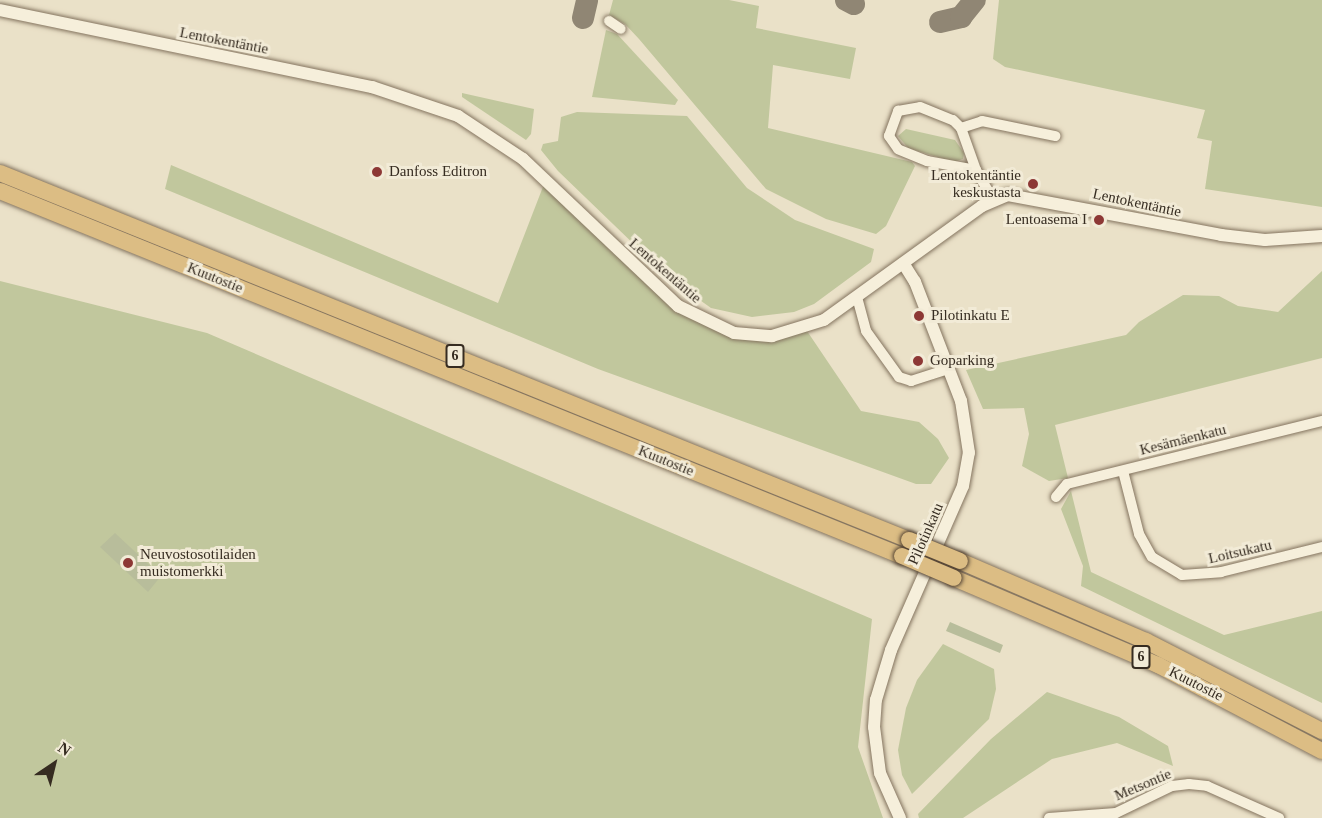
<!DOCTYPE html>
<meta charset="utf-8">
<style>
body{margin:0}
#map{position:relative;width:1322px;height:818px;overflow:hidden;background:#eae1c8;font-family:"Times New Roman",serif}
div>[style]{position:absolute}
.green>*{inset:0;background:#c1c79d}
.cemetery>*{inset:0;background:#b8bd9b}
.taxiway>*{height:22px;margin:-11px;padding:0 11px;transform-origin:11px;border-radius:11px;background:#908674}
.roads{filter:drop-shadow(0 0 2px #84745f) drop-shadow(0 0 2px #84745f)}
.minor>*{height:10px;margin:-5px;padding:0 5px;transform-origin:5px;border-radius:5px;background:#f6efdb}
.tertiary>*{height:12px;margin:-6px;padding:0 6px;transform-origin:6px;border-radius:6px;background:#f6efdb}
.trunk>*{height:16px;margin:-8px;padding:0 8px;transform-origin:8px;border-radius:8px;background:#dcbd84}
.bridges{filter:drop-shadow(0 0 2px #534333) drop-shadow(0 0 2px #534333)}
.trunk-bridge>*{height:16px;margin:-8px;padding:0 8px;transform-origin:8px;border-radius:8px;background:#dcbd84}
.dots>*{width:16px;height:16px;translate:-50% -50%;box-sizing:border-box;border:3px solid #f2ebd7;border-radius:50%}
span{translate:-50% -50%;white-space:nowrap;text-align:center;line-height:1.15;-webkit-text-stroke:6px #f2ebd7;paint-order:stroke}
.shield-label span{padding:2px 4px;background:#f2ebd7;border:2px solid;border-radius:4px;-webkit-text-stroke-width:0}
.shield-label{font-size:14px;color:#362c21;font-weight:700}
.street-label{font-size:15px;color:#362c21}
.poi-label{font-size:15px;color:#362c21}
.left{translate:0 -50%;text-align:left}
.right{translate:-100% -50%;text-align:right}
.north{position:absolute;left:24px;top:734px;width:60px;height:60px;-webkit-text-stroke:4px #f2ebd7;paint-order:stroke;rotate:35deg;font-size:16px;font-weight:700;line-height:24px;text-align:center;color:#362c21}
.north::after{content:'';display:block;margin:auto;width:21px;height:27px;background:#362c21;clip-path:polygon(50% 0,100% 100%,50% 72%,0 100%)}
</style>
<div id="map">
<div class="green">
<i style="clip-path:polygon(613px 0,729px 0,759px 6px,756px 28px,856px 48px,850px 79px,773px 65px,768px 128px,912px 162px,915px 166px,886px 226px,876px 234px,826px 219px,766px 189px,639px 39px,625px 24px,609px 15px)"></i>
<i style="clip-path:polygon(999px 0,1322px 0,1322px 207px,1205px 189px,1212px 141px,1197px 138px,1205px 110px,1005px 67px,993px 59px)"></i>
<i style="clip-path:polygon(606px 30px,617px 34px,678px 100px,675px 105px,592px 97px)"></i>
<i style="clip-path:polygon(462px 93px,534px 109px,531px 134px,526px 140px,462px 97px)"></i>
<i style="clip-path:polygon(577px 112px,687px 116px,747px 188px,795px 220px,874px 249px,871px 262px,814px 304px,794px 312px,752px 317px,711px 308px,669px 278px,558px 171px,541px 150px,543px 144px,558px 141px,561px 117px)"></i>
<i style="clip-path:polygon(906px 129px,955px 140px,964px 153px,963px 159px,954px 162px,908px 148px,898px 136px)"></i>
<i style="clip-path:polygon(171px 165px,498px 303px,546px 179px,657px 288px,734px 333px,805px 328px,861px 411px,919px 422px,938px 439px,949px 458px,931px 484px,916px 484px,598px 369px,165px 189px)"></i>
<i style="clip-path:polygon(1322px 271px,1322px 358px,1055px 425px,1068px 478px,1049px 481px,1022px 466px,1029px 434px,1024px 408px,983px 409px,966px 370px,1126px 335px,1139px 322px,1183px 295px,1219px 296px,1238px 306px,1278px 312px)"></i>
<i style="clip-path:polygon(0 281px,207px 333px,872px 619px,858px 747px,883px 818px,0 818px)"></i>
<i style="clip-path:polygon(1071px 491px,1091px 572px,1224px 635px,1322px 611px,1322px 703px,1081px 586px,1083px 566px,1061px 509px)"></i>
<i style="clip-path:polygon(943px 644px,994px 669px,996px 689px,989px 719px,912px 794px,902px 775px,898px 750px,906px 708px,917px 680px)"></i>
<i style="clip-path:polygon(1047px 692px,1119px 717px,1168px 746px,1173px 766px,1117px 743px,1052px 759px,963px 818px,919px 818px,918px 814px,991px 739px)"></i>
</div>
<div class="cemetery">
<i style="clip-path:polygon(115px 533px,161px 576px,148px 592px,100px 547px)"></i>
<i style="clip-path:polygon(950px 622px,1003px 645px,1000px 653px,946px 631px)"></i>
</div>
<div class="taxiway">
<i style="left:846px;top:0;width:9px;rotate:27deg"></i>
<i style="left:583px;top:18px;width:18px;rotate:-77deg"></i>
<i style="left:940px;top:22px;width:22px;rotate:-13deg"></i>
<i style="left:961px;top:17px;width:22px;rotate:-51deg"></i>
</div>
<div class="roads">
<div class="minor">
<i style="left:609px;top:21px;width:14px;rotate:34deg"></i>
<i style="left:961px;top:128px;width:22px;rotate:-18deg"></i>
<i style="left:982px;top:121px;width:75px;rotate:11.6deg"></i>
<i style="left:976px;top:170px;width:50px;rotate:-169.6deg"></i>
<i style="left:927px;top:161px;width:31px;rotate:-158deg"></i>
<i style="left:898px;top:149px;width:16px;rotate:-125deg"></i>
<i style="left:889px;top:136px;width:27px;rotate:-70deg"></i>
<i style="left:898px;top:111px;width:22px;rotate:-10deg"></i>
<i style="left:920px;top:107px;width:35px;rotate:22deg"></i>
<i style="left:953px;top:120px;width:11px;rotate:45deg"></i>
<i style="left:961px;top:128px;width:45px;rotate:70.3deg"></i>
<i style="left:976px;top:170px;width:34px;rotate:60deg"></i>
<i style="left:857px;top:297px;width:35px;rotate:75deg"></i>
<i style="left:866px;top:331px;width:57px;rotate:54.3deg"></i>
<i style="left:899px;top:377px;width:13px;rotate:18deg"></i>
<i style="left:911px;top:381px;width:40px;rotate:-18deg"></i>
<i style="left:1123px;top:471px;width:65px;rotate:75.7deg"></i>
<i style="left:1139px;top:534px;width:26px;rotate:61deg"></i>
<i style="left:1152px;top:557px;width:35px;rotate:31deg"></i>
<i style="left:1182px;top:575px;width:39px;rotate:-4deg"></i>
<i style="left:1221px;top:572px;width:104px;rotate:-13.9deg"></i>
<i style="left:1056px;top:497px;width:17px;rotate:-50deg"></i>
<i style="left:1067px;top:484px;width:263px;rotate:-13.9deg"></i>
<i style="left:1049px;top:818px;width:67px;rotate:-4.3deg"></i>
<i style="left:1116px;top:813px;width:62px;rotate:-25.7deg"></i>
<i style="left:1172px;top:786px;width:17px;rotate:-7deg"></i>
<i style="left:1189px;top:784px;width:18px;rotate:6deg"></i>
<i style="left:1207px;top:786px;width:79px;rotate:24deg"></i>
</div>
<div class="tertiary">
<i style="left:0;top:10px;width:380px;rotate:11.7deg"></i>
<i style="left:372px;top:87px;width:91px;rotate:18.6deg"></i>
<i style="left:458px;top:116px;width:78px;rotate:33.5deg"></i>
<i style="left:523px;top:159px;width:214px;rotate:43.5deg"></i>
<i style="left:678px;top:306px;width:62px;rotate:25.7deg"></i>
<i style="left:734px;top:333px;width:38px;rotate:5deg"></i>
<i style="left:772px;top:336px;width:54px;rotate:-17.1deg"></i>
<i style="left:824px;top:320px;width:195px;rotate:-35.8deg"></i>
<i style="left:982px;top:206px;width:28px;rotate:-23deg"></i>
<i style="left:1008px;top:195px;width:217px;rotate:10.6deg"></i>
<i style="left:1221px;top:235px;width:44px;rotate:6.5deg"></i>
<i style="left:1265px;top:240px;width:57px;rotate:-4deg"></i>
<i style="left:900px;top:818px;width:49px;rotate:-114deg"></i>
<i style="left:880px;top:773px;width:46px;rotate:-97.4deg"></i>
<i style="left:874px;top:727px;width:27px;rotate:-86deg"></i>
<i style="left:876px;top:700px;width:52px;rotate:-73.3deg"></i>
<i style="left:891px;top:650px;width:179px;rotate:-66.3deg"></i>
<i style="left:963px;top:486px;width:34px;rotate:-80deg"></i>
<i style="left:969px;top:453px;width:53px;rotate:-98.7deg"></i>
<i style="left:961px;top:401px;width:128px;rotate:-111.1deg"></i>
<i style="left:915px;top:282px;width:22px;rotate:-122deg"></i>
</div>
<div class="trunk">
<i style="left:0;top:173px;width:980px;rotate:21.99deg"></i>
<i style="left:0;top:191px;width:973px;rotate:22.03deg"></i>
<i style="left:960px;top:561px;width:202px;rotate:23.3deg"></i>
<i style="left:1146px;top:641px;width:198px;rotate:27.1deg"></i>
<i style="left:954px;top:578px;width:222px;rotate:23.1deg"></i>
<i style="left:1158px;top:665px;width:185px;rotate:27.7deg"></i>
</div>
</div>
<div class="bridges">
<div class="trunk-bridge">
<i style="left:909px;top:540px;width:55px;rotate:22.4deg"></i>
<i style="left:902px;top:556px;width:56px;rotate:22.9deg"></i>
</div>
</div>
<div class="dots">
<i style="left:377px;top:172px;background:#8d3835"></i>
<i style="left:1033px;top:184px;background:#8d3835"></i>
<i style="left:1099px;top:220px;background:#8d3835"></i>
<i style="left:919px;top:316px;background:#8d3835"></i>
<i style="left:918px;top:361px;background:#8d3835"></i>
<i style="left:128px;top:563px;background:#8d3835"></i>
</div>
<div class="shield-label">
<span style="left:455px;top:356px">6</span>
<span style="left:1141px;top:657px">6</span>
</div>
<div class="street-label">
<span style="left:224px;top:41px;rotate:11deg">Lentokentäntie</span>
<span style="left:1137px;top:203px;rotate:12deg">Lentokentäntie</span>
<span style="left:665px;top:271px;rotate:41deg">Lentokentäntie</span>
<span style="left:215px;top:278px;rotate:22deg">Kuutostie</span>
<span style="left:1183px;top:440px;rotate:-14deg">Kesämäenkatu</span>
<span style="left:666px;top:461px;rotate:22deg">Kuutostie</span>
<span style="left:926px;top:534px;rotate:-66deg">Pilotinkatu</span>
<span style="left:1240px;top:552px;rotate:-13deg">Loitsukatu</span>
<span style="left:1196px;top:684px;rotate:27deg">Kuutostie</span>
<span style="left:1143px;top:785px;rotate:-23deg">Metsontie</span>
</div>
<div class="poi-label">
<span class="left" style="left:389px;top:172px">Danfoss Editron</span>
<span class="right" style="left:1021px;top:184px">Lentokentäntie<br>keskustasta</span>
<span class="right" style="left:1087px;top:220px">Lentoasema I</span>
<span class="left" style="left:931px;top:316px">Pilotinkatu E</span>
<span class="left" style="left:930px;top:361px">Goparking</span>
<span class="left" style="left:140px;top:563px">Neuvostosotilaiden<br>muistomerkki</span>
</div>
<div class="north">N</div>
</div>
